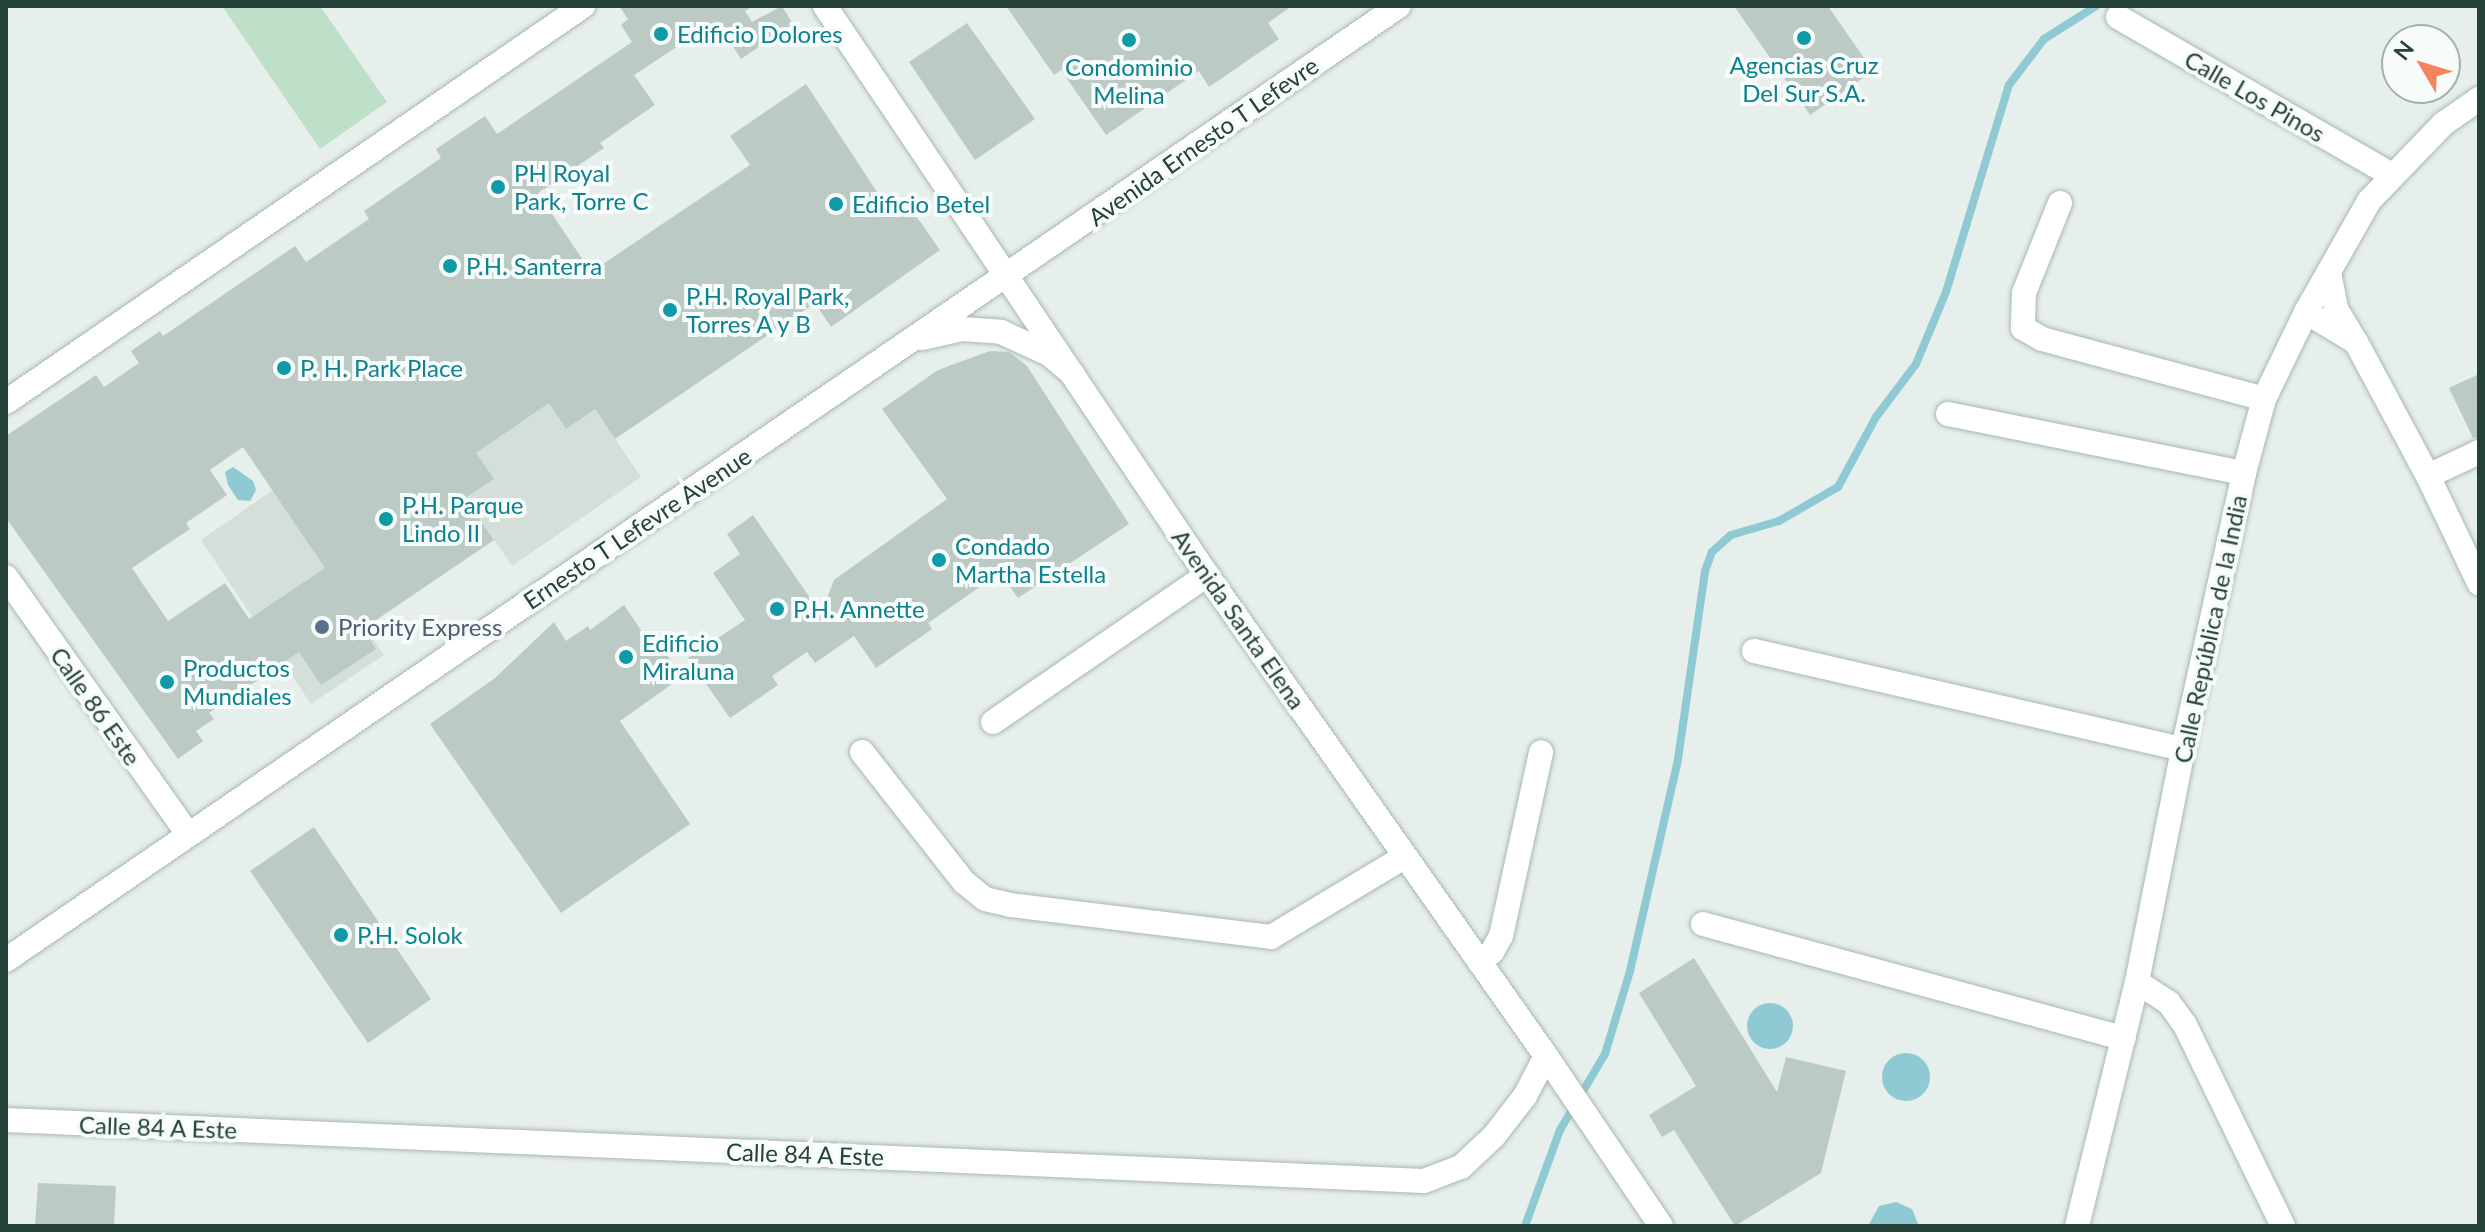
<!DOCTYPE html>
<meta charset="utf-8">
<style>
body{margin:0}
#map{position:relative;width:2485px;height:1232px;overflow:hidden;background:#e6efeb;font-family:Lato,sans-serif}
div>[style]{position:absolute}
.built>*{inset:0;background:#d4dfda}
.green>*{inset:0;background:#bfe0c8}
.water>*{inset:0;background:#8ec9d4}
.round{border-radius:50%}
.stream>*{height:8px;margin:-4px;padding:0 4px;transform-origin:4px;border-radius:4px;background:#8ec9d4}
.building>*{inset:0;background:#bbcac4}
.roads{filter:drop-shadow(0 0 2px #a8b8b2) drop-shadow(0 0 2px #a8b8b2)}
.minor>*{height:24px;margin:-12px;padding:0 12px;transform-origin:12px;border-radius:12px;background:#fff}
.tertiary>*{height:24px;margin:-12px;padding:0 12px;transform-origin:12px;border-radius:12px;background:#fff}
.secondary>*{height:24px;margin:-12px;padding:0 12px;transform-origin:12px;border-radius:12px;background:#fff}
.dots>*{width:22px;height:22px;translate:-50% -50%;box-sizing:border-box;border:4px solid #f7fbf9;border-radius:50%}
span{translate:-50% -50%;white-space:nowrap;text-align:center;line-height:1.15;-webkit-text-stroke:8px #f7fbf9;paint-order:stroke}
.culture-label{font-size:24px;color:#0d838f}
.left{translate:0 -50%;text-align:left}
.street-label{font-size:24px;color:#24423a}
.service-label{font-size:24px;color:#4e5e75}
.frame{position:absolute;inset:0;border:8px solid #24423a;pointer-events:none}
.north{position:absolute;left:2381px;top:24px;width:80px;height:80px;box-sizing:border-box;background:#f7fbf9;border:2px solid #a3b1ad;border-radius:50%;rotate:308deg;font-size:22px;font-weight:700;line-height:32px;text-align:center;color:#24423a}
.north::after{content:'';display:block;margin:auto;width:28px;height:36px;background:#f4845f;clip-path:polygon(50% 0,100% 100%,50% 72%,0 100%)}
</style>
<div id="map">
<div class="built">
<i style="clip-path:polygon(530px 314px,641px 477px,512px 566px,401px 403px)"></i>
<i style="clip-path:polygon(273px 490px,384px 655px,311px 704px,201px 540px)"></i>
</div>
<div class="green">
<i style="clip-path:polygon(222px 6px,320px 6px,387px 102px,320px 149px)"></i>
</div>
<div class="water">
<i style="clip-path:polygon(233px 467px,253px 481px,256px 490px,250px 501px,238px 500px,228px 485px,225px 472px)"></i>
<i class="round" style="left:1747px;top:1003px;width:46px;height:46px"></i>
<i class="round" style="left:1882px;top:1053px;width:48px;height:48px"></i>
<i style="clip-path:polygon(1896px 1202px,1912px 1209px,1919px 1226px,1868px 1226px,1879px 1206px)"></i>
</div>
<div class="stream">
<i style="left:1525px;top:1226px;width:102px;rotate:-70deg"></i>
<i style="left:1560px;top:1130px;width:88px;rotate:-59.4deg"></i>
<i style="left:1605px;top:1054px;width:87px;rotate:-73.2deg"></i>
<i style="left:1630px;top:971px;width:217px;rotate:-77.2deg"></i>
<i style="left:1678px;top:759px;width:190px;rotate:-81.8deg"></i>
<i style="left:1705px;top:571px;width:20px;rotate:-70deg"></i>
<i style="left:1712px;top:552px;width:25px;rotate:-42deg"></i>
<i style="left:1731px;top:535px;width:50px;rotate:-16.3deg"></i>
<i style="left:1779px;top:521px;width:68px;rotate:-30deg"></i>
<i style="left:1838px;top:487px;width:80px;rotate:-61.5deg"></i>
<i style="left:1876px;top:417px;width:66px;rotate:-53deg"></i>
<i style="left:1916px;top:364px;width:78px;rotate:-67.4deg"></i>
<i style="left:1946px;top:292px;width:216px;rotate:-73.1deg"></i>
<i style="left:2009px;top:85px;width:58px;rotate:-52.7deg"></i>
<i style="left:2044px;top:39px;width:62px;rotate:-32.4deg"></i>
</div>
<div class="building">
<i style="clip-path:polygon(evenodd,619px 6px,753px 6px,745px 11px,752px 22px,782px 6px,793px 24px,741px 59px,721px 27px,706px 38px,701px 31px,634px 75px,655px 105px,600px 143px,604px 148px,538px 193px,591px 272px,750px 165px,730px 136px,806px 84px,889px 210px,904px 199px,940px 250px,831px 327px,815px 303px,615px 439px,595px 409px,566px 429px,549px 403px,476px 453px,494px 479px,465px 498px,494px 540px,363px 629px,376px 649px,321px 685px,299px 652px,209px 713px,214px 719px,196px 731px,203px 741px,178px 759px,6px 518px,6px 436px,96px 375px,104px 387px,139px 363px,131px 351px,160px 331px,163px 336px,295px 246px,306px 262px,369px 219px,364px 211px,441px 158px,436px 149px,485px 116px,497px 134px,632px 42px,621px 25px,628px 19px,619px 6px,243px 447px,325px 568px,249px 619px,225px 583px,168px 621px,132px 568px,190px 529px,186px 523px,227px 495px,210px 470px,243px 447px)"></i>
<i style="clip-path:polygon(1006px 6px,1292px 6px,1268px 23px,1279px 39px,1209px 87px,1199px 71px,1106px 135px,1061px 70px,1054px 75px)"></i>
<i style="clip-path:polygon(1734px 6px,1828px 6px,1873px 71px,1810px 115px)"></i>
<i style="clip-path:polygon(967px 23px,1035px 119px,975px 160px,909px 62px)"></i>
<i style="clip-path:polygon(990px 351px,1009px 352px,1027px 366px,1129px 524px,1018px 598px,1000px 573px,928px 623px,932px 629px,876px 668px,854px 636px,815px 663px,807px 652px,772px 676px,778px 685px,730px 718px,688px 658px,745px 620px,713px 573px,740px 554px,727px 534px,753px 515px,821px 614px,834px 580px,947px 499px,882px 409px,938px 370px)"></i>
<i style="clip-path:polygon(2479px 374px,2479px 437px,2473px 438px,2449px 388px)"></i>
<i style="clip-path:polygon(624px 605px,645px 636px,651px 632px,682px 677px,620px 721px,690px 824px,561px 913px,430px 724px,495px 678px,554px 622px,566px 641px,588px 626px,590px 630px)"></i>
<i style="clip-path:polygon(314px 827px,431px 999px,368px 1043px,250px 871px)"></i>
<i style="clip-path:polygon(1694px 958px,1777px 1092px,1786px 1057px,1846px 1071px,1821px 1173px,1735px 1226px,1674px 1130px,1662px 1137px,1649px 1115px,1696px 1086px,1639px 993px)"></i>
<i style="clip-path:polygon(38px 1183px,116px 1186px,114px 1226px,35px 1226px)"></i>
</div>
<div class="roads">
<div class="minor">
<i style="left:2118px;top:17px;width:316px;rotate:30deg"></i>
<i style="left:2060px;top:203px;width:97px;rotate:111.8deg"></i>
<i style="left:2024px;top:293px;width:35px;rotate:92deg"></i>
<i style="left:2023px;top:328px;width:22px;rotate:30deg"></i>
<i style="left:2042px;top:339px;width:230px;rotate:15.1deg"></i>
<i style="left:2306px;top:312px;width:58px;rotate:31deg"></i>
<i style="left:2356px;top:342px;width:152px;rotate:61.8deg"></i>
<i style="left:2428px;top:476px;width:119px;rotate:64.5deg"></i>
<i style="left:6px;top:402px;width:700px;rotate:-34.46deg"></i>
<i style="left:1948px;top:414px;width:302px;rotate:11.3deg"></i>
<i style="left:2428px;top:476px;width:56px;rotate:-25.2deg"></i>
<i style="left:6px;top:577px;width:315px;rotate:54.7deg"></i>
<i style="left:1754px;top:651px;width:440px;rotate:12.9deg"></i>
<i style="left:993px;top:722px;width:260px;rotate:-34.5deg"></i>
<i style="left:862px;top:752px;width:165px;rotate:51.9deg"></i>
<i style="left:964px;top:882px;width:27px;rotate:39deg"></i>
<i style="left:985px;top:899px;width:27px;rotate:13deg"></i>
<i style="left:1011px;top:905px;width:262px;rotate:7deg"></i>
<i style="left:1271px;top:937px;width:155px;rotate:-31deg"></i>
<i style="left:1703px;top:924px;width:436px;rotate:15.2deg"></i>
<i style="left:1480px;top:963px;width:16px;rotate:-43deg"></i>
<i style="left:1492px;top:952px;width:18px;rotate:-61deg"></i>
<i style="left:1501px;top:936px;width:188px;rotate:-77.7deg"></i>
<i style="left:2137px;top:982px;width:38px;rotate:33deg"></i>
<i style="left:2169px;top:1003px;width:27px;rotate:54deg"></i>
<i style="left:2185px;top:1025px;width:224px;rotate:64deg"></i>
<i style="left:6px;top:1120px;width:1419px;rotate:2.46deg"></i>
<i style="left:1424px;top:1181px;width:40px;rotate:-21deg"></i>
<i style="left:1461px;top:1167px;width:45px;rotate:-43.2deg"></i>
<i style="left:1494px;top:1136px;width:51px;rotate:-52.2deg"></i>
<i style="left:1525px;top:1096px;width:45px;rotate:-62.3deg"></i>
</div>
<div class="tertiary">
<i style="left:825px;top:6px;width:685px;rotate:56.12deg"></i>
<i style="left:1207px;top:575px;width:588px;rotate:54.82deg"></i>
<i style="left:1546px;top:1056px;width:205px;rotate:55.9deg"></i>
<i style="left:2329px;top:272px;width:38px;rotate:79deg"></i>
<i style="left:2336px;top:309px;width:39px;rotate:59deg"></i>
<i style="left:2077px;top:1226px;width:251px;rotate:-76.2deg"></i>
<i style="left:2137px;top:982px;width:237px;rotate:-78.8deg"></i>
<i style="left:2183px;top:749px;width:283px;rotate:-77.5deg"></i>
<i style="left:2244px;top:473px;width:77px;rotate:-74.9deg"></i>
<i style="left:2264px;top:399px;width:97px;rotate:-64.2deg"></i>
<i style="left:2306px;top:312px;width:128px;rotate:-60.4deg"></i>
<i style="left:2369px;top:201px;width:107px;rotate:-46.1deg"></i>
<i style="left:2443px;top:124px;width:44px;rotate:-34.8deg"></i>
</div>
<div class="secondary">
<i style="left:922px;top:338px;width:41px;rotate:-12.7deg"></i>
<i style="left:962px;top:329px;width:39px;rotate:4deg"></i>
<i style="left:1001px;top:332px;width:53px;rotate:24.6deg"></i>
<i style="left:1049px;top:354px;width:31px;rotate:40deg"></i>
<i style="left:6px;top:960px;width:1688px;rotate:-34.41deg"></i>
</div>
</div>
<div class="dots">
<i style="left:661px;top:34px;background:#0f9aa8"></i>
<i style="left:1804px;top:38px;background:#0f9aa8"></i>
<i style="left:1129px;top:40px;background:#0f9aa8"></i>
<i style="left:498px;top:187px;background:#0f9aa8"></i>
<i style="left:836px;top:204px;background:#0f9aa8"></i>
<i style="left:450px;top:266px;background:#0f9aa8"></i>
<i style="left:670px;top:310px;background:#0f9aa8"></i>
<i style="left:284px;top:368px;background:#0f9aa8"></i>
<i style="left:386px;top:519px;background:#0f9aa8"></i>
<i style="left:939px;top:560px;background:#0f9aa8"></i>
<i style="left:777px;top:609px;background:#0f9aa8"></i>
<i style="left:322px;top:627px;background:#5c6f8a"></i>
<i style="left:626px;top:657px;background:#0f9aa8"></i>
<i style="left:167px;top:682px;background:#0f9aa8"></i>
<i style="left:341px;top:935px;background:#0f9aa8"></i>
</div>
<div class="culture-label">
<span class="left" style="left:677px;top:34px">Edificio Dolores</span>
<span style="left:1804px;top:79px">Agencias Cruz<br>Del Sur S.A.</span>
<span style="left:1129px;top:81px">Condominio<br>Melina</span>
<span class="left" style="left:514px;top:187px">PH Royal<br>Park, Torre C</span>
<span class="left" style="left:852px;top:204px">Edificio Betel</span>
<span class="left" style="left:466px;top:266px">P.H. Santerra</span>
<span class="left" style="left:686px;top:310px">P.H. Royal Park,<br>Torres A y B</span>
<span class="left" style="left:300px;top:368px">P. H. Park Place</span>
<span class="left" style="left:402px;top:519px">P.H. Parque<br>Lindo II</span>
<span class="left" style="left:955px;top:560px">Condado<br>Martha Estella</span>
<span class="left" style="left:793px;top:609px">P.H. Annette</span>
<span class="left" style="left:642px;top:657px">Edificio<br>Miraluna</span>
<span class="left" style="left:183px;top:682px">Productos<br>Mundiales</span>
<span class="left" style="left:357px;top:935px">P.H. Solok</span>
</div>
<div class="street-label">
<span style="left:2255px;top:96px;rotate:30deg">Calle Los Pinos</span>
<span style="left:1203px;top:141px;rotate:-35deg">Avenida Ernesto T Lefevre</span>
<span style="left:637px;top:528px;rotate:-34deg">Ernesto T Lefevre Avenue</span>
<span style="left:1239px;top:619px;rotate:55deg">Avenida Santa Elena</span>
<span style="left:2210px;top:629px;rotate:-78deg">Calle República de la India</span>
<span style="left:96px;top:706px;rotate:55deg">Calle 86 Este</span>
<span style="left:158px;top:1127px;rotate:2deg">Calle 84 A Este</span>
<span style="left:805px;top:1154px;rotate:2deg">Calle 84 A Este</span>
</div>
<div class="service-label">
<span class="left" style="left:338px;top:627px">Priority Express</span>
</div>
<div class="frame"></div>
<div class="north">N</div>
</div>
